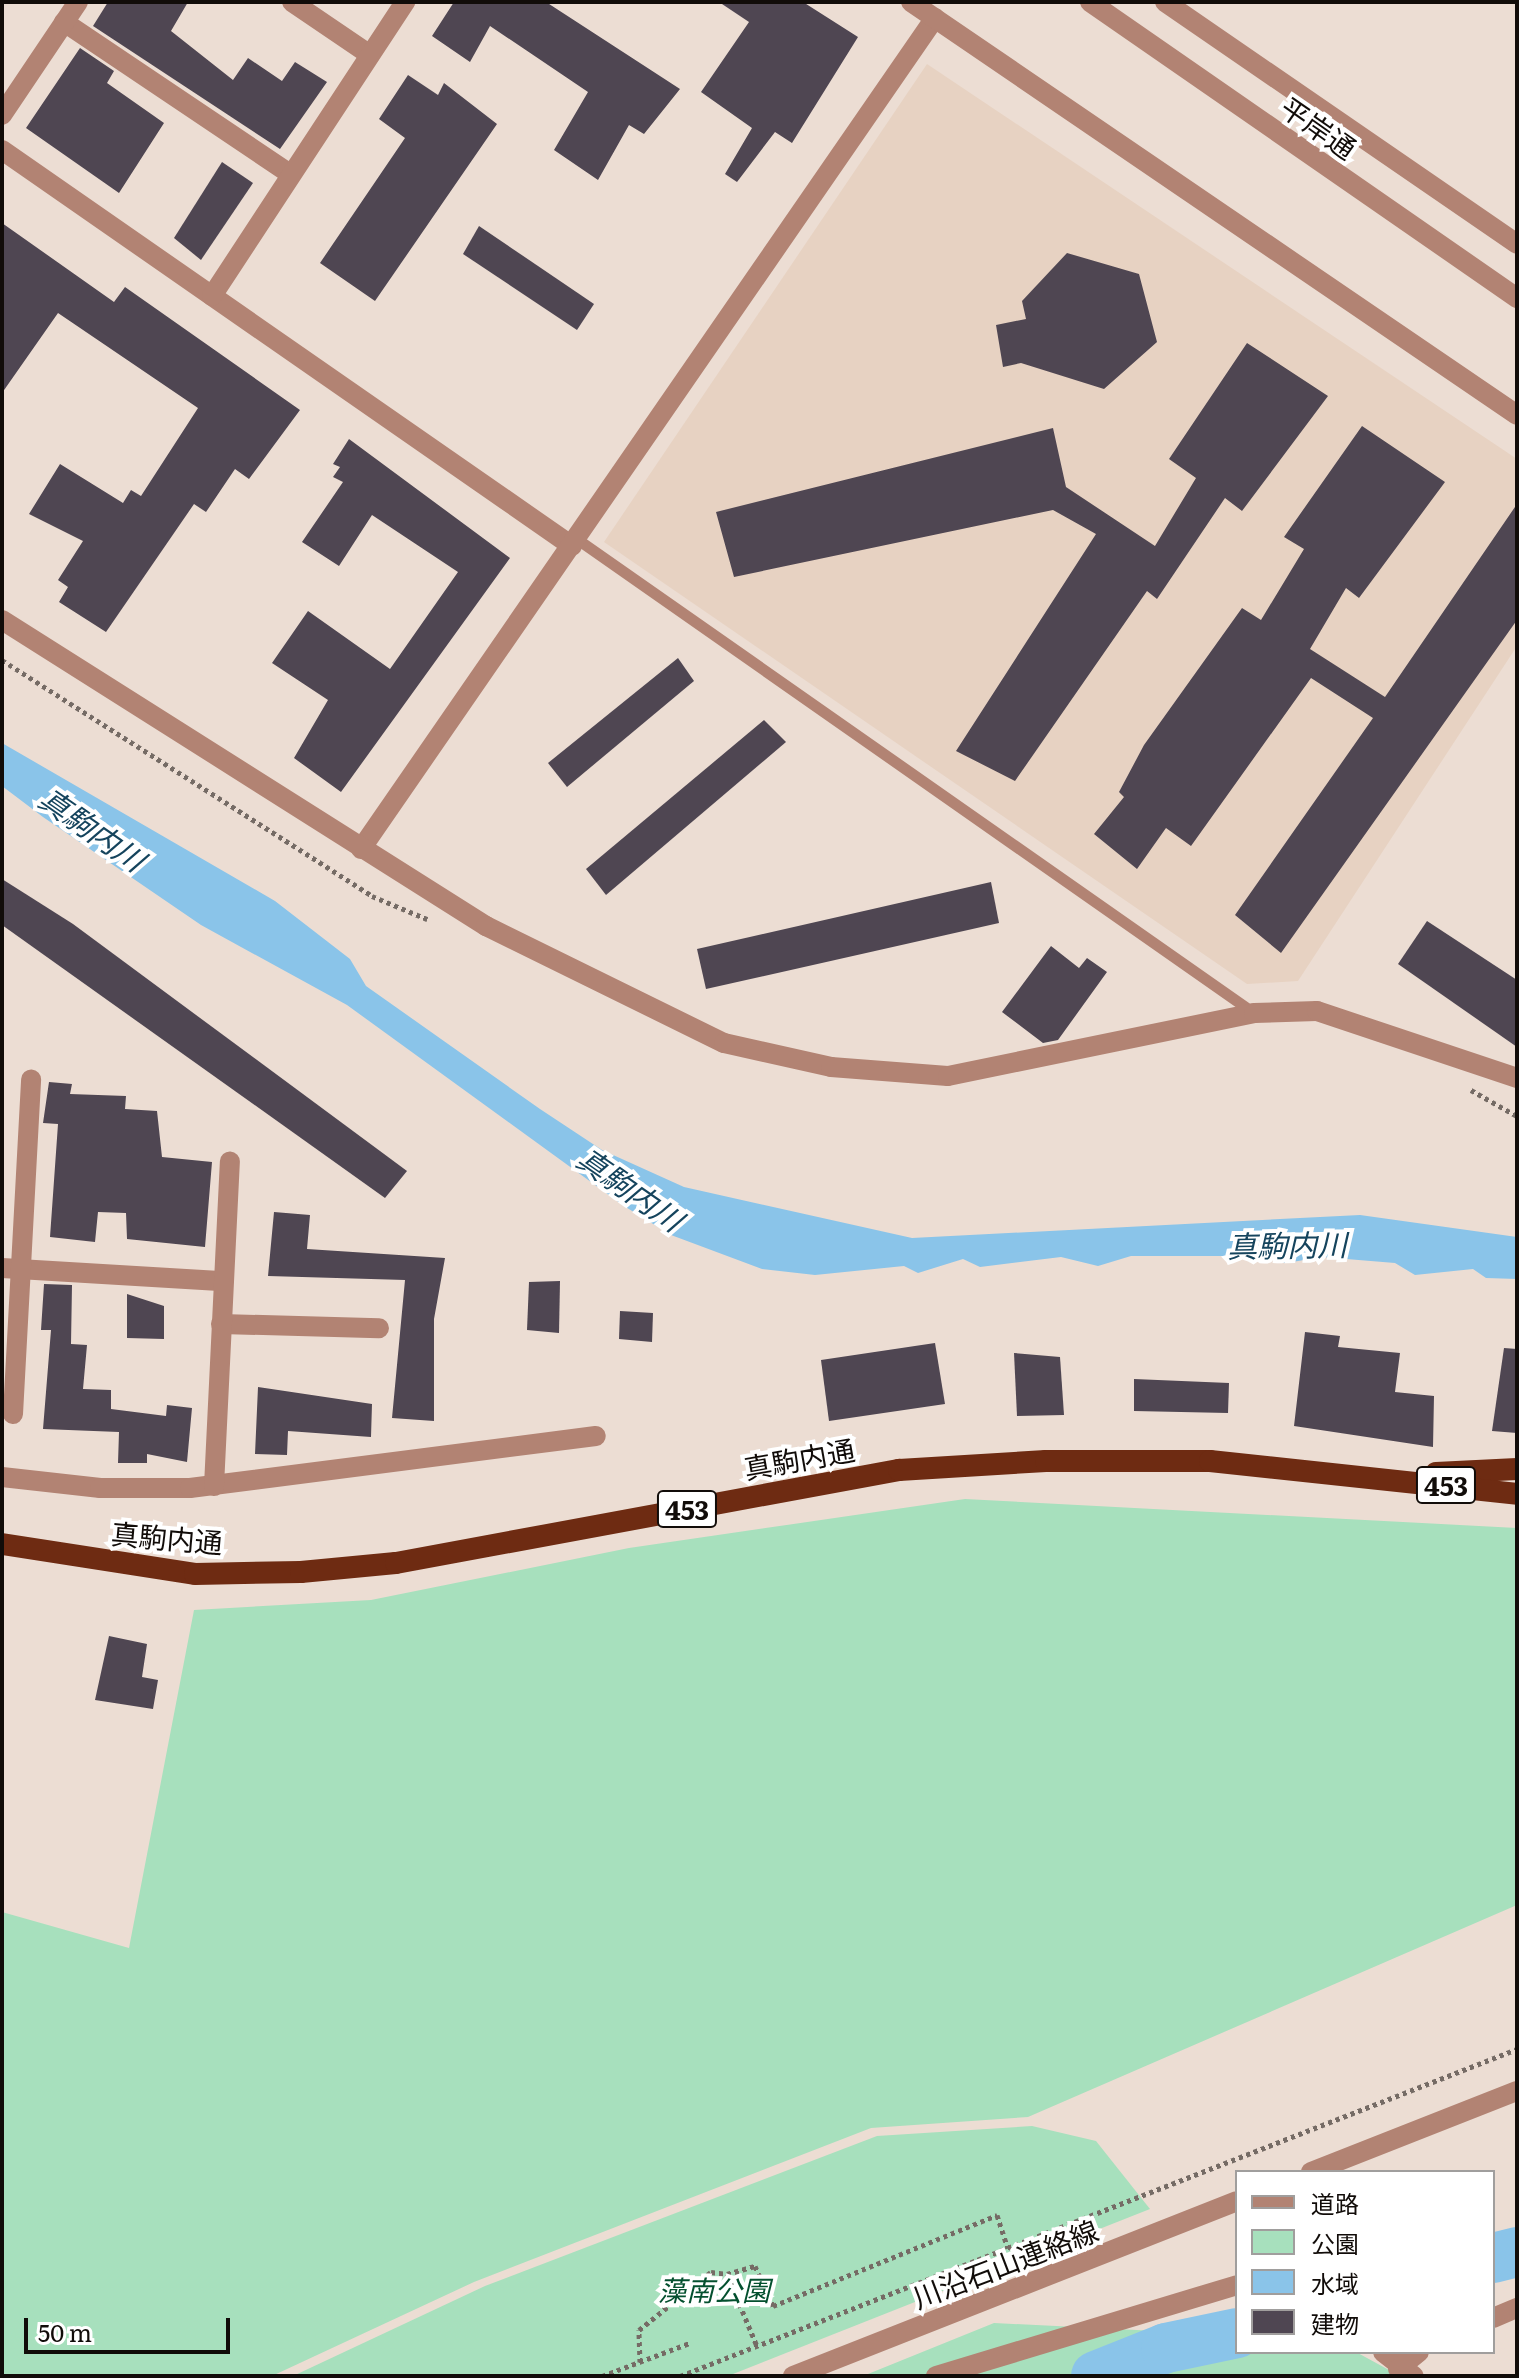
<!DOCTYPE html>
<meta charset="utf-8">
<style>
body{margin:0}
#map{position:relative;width:1519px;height:2378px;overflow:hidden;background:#ecddd3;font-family:Literata,"Noto Sans JP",serif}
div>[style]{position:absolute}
.built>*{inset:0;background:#e7d2c2}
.green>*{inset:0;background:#a7e0bd}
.water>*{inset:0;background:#8ac4e9}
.river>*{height:50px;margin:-25px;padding:0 25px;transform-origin:25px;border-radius:25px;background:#8ac4e9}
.building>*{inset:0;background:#4f4652}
.path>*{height:5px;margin-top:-2.5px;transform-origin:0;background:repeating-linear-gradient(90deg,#756b65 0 4px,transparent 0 8px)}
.service>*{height:11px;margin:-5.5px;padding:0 5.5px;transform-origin:5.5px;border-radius:5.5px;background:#b28373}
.minor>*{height:20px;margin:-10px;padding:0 10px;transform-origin:10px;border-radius:10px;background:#b28373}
.tertiary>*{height:20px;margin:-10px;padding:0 10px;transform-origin:10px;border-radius:10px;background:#b28373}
.trunk>*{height:22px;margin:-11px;padding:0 11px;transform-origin:11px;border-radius:11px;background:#6e2b12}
span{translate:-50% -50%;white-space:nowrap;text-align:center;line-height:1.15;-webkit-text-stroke:8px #fff;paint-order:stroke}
.shield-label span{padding:2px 6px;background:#fff;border:2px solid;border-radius:6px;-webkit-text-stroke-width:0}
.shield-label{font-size:26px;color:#110c09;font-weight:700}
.street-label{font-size:28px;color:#110c09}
.park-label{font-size:28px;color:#04502f;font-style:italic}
.water-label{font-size:30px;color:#15445d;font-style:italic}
.frame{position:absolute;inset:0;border:4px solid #110c09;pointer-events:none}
.legend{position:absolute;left:1235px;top:2170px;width:260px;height:184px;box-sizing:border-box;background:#fff;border:2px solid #a09e9d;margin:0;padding:10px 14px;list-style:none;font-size:24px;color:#110c09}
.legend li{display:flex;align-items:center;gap:16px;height:40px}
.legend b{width:40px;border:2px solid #a09e9d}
.scale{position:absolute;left:24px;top:2318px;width:206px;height:36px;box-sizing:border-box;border:4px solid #110c09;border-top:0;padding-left:10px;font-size:24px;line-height:28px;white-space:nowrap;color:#110c09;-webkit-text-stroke:6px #fff;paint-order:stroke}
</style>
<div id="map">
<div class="built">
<i style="clip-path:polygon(927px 64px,1517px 459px,1517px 646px,1298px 981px,1247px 984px,604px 542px)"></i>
</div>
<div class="green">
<i style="clip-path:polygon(965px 1499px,1517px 1528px,1517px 1905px,1028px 2117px,871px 2128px,474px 2282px,272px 2376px,2px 2376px,2px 1912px,129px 1948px,194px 1610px,371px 1600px,629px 1548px)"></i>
<i style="clip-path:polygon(1032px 2126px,1096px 2141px,1150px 2209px,728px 2376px,293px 2376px,485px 2286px,877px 2136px)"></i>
<i style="clip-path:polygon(994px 2323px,1237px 2335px,1237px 2352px,1356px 2352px,1400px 2376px,863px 2376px)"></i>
</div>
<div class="water">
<i style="clip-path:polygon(2px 743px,275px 901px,350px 959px,366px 986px,540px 1109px,602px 1150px,684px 1187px,912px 1238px,1360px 1215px,1517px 1237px,1517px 1279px,1486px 1278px,1473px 1269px,1415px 1275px,1395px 1263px,1322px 1257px,1286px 1263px,1254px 1256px,1131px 1256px,1098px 1266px,1061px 1257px,980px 1267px,963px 1259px,918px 1273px,904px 1266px,815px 1275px,762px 1269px,671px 1235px,624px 1206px,347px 1005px,201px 925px,43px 817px,2px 786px)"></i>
</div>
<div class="river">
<i style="left:1493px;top:2258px;width:25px;rotate:-14deg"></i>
<i style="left:1096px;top:2376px;width:75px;rotate:-21.8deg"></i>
<i style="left:1166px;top:2348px;width:73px;rotate:-11.9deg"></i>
</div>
<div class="building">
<i style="clip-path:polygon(108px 2px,188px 2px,171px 31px,233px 80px,248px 58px,282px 81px,295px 62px,327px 82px,280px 149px,93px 26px)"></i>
<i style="clip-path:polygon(454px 2px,546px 2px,680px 89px,644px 134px,629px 125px,598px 180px,554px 150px,588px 92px,490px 26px,470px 62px,432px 36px)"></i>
<i style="clip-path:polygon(719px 2px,803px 2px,858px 37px,792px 143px,775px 132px,737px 182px,725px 174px,752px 128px,701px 92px,749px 22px)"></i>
<i style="clip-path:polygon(80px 48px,114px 71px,107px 83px,164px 123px,119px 193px,26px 128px)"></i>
<i style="clip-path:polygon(408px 75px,438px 95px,444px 83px,497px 124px,375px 301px,320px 263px,405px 138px,379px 119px)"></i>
<i style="clip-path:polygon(222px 162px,253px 183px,201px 260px,174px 238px)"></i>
<i style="clip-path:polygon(2px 223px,114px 302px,125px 287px,300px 410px,249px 479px,235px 469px,206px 512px,194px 504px,106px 632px,59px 602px,68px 587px,58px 580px,83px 541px,29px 514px,60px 464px,123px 503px,131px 490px,141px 496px,198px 408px,58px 313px,2px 393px)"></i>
<i style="clip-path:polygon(479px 226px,594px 304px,577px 330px,463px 254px)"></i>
<i style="clip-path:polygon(1067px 253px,1139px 274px,1157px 342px,1104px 389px,1021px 363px,1003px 367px,996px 325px,1026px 319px,1022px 301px)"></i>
<i style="clip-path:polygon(1247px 343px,1328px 396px,1242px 511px,1225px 498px,1157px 599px,1147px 591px,1015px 781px,956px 751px,1096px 534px,1053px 510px,734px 577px,716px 512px,1053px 428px,1066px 487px,1155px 546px,1196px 478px,1169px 459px)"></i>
<i style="clip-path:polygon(1362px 426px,1445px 482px,1359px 598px,1346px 588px,1310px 649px,1385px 697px,1517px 504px,1517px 620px,1281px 953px,1235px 915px,1373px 718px,1311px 678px,1191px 846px,1166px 828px,1137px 869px,1094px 834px,1124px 797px,1119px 792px,1144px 745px,1242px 608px,1261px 620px,1304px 549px,1284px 537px)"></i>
<i style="clip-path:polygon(349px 439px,510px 558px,341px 792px,294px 758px,328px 700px,272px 663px,308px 611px,390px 669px,458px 572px,372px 515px,339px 566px,302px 542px,343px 482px,333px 477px,340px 467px,333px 464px)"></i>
<i style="clip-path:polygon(678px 658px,694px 681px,567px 787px,548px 763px)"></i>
<i style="clip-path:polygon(764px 720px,786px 742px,606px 895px,586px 869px)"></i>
<i style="clip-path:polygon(2px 879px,73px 924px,407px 1171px,385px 1198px,2px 925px)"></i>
<i style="clip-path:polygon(991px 882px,999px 923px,706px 989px,697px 949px)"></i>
<i style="clip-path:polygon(1427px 921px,1517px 980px,1517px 1047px,1398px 964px)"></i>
<i style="clip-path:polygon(1051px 946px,1079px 968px,1087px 958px,1107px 972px,1058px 1040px,1043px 1043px,1002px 1012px)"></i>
<i style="clip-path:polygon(49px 1082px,72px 1084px,70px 1094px,126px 1096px,125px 1109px,157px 1111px,162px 1157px,212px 1162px,205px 1247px,127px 1239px,126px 1213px,98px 1212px,95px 1242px,50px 1237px,58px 1124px,43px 1123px)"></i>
<i style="clip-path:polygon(274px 1212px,310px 1215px,307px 1249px,445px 1258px,434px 1319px,434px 1421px,392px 1418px,405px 1280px,268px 1276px)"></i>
<i style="clip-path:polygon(560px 1281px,559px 1333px,527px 1330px,529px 1282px)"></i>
<i style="clip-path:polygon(44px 1284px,72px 1285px,71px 1344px,87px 1345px,83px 1389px,111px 1390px,111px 1409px,166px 1416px,167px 1405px,192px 1408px,187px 1462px,147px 1454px,147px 1463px,118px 1463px,119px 1432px,43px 1429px,51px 1330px,41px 1330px)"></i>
<i style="clip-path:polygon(127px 1294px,164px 1306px,164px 1339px,127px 1338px)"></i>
<i style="clip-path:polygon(620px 1311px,653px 1313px,652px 1342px,619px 1339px)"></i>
<i style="clip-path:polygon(1305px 1332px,1340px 1336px,1338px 1347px,1400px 1353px,1395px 1392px,1434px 1396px,1433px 1447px,1294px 1426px)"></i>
<i style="clip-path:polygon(935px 1343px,945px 1404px,829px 1421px,821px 1360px)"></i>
<i style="clip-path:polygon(1504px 1348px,1517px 1349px,1517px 1433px,1492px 1431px)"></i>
<i style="clip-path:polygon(1014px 1353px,1060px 1357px,1064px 1415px,1017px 1416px)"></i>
<i style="clip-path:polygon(1134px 1379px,1229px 1383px,1228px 1413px,1134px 1411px)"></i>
<i style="clip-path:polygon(258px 1387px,372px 1404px,371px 1437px,288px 1431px,287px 1455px,255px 1454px)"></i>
<i style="clip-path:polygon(109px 1636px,147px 1644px,142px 1677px,158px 1680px,153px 1709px,95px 1700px)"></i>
</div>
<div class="path">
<i style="left:2px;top:660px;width:439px;rotate:32.5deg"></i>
<i style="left:372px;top:896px;width:60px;rotate:22.7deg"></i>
<i style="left:1471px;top:1090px;width:53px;rotate:29.5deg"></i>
<i style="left:727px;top:2274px;width:29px;rotate:-16deg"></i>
<i style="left:755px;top:2266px;width:44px;rotate:65.8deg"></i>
<i style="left:773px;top:2306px;width:242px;rotate:-22.1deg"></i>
<i style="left:997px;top:2215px;width:35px;rotate:72deg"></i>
<i style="left:640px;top:2362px;width:32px;rotate:-92deg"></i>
<i style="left:639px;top:2330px;width:92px;rotate:-38.9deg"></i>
<i style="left:711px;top:2272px;width:16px;rotate:7deg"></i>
<i style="left:727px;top:2274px;width:78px;rotate:67.4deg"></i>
<i style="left:602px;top:2376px;width:94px;rotate:-20.6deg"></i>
<i style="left:680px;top:2376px;width:899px;rotate:-21.34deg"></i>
</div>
<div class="service">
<i style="left:577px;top:539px;width:826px;rotate:35deg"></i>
</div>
<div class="minor">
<i style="left:292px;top:2px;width:94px;rotate:34.2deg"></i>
<i style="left:64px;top:22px;width:272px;rotate:33.9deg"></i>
<i style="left:2px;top:115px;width:136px;rotate:-56.1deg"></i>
<i style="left:2px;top:150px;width:694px;rotate:34.79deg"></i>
<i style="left:212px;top:296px;width:352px;rotate:-56.7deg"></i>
<i style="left:361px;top:849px;width:1010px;rotate:-55.37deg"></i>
<i style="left:2px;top:1268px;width:222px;rotate:3.4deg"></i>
<i style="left:221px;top:1324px;width:158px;rotate:1.5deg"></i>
<i style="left:13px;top:1414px;width:335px;rotate:-86.9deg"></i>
<i style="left:2px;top:1477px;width:99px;rotate:6.4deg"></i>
<i style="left:100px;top:1488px;width:90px"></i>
<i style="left:190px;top:1488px;width:409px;rotate:-7.3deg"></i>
<i style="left:214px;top:1486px;width:325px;rotate:-87.2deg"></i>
<i style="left:1493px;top:2318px;width:26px;rotate:-23deg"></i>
<i style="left:1383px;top:2352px;width:39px;rotate:38deg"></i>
<i style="left:1398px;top:2369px;width:27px;rotate:-39deg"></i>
<i style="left:936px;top:2376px;width:314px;rotate:-16.8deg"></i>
</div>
<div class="tertiary">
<i style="left:911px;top:2px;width:733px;rotate:34.28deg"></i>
<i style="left:1090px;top:2px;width:520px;rotate:34.73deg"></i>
<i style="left:1165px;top:2px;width:427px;rotate:34.5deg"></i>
<i style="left:2px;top:620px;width:573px;rotate:32.3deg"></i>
<i style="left:486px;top:926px;width:265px;rotate:26.2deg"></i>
<i style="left:724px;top:1043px;width:110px;rotate:12.6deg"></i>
<i style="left:831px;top:1067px;width:117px;rotate:4.4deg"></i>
<i style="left:948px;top:1076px;width:312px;rotate:-11.6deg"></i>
<i style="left:1254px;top:1013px;width:63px;rotate:-1.8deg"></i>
<i style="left:1317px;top:1011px;width:211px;rotate:18.5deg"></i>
<i style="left:1311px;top:2172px;width:221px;rotate:-21.5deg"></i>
<i style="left:793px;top:2376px;width:477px;rotate:-21.5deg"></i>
</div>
<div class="trunk">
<i style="left:1436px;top:1473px;width:81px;rotate:-2.8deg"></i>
<i style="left:2px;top:1544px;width:195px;rotate:8.8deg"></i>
<i style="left:195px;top:1574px;width:106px;rotate:-1.1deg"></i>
<i style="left:301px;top:1572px;width:95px;rotate:-5.4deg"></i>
<i style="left:396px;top:1563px;width:512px;rotate:-10.48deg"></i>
<i style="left:899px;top:1470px;width:147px;rotate:-3.5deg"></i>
<i style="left:1046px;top:1461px;width:164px"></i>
<i style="left:1210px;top:1461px;width:309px;rotate:6.1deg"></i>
</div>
<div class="shield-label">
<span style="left:1446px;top:1485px">453</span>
<span style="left:687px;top:1509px">453</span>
</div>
<div class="street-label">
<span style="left:1319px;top:127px;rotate:35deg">平岸通</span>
<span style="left:799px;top:1458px;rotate:-10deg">真駒内通</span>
<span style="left:167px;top:1537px;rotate:5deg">真駒内通</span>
<span style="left:1005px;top:2263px;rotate:-21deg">川沿石山連絡線</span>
</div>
<div class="park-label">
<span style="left:714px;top:2289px">藻南公園</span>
</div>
<div class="water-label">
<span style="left:93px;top:828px;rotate:35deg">真駒内川</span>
<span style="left:631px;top:1188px;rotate:35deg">真駒内川</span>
<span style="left:1287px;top:1244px;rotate:-1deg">真駒内川</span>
</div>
<div class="frame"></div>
<ul class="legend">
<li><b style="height:10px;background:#b28373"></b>道路</li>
<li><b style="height:22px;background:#a7e0bd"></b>公園</li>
<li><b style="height:22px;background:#8ac4e9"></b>水域</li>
<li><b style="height:22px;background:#4f4652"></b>建物</li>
</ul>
<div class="scale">50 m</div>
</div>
